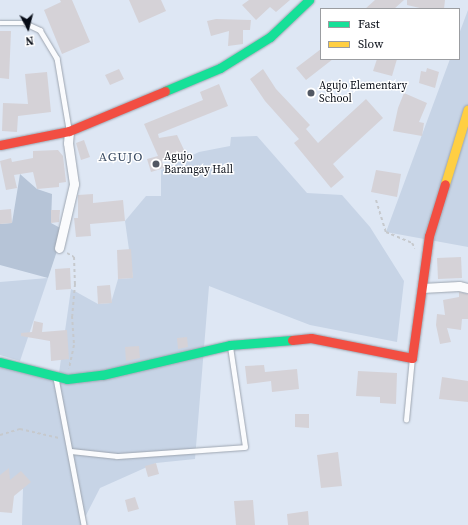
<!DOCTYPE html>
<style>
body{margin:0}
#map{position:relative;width:468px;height:525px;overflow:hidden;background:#dee7f4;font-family:"Source Serif 4",serif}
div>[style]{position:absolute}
.green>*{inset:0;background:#c7d4e6}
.forest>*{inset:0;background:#b6c4d7}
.building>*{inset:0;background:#d5d2d7}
.path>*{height:2px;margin-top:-1px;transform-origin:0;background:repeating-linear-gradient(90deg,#c6c9cd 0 3px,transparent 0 6px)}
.roads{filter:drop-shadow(0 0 1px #9da5b0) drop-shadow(0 0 1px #9da5b0)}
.lane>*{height:4.5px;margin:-2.25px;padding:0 2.25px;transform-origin:2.25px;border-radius:2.25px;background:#fafbfd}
.street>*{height:9px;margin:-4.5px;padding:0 4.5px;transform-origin:4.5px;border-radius:4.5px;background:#fafbfd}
.fast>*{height:9px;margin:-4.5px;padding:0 4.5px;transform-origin:4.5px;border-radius:4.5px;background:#16e098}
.slow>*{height:9px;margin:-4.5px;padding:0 4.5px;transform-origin:4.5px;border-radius:4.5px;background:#ffcf43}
.jam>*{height:9px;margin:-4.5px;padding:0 4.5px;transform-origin:4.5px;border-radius:4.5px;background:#f24e42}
.dots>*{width:11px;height:11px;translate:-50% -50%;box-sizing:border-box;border:2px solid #fff;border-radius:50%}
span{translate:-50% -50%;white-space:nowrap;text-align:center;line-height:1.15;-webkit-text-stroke:3px #fff;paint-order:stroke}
.poi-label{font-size:11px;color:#060b15}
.left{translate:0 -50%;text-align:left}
.quarter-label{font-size:13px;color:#3b4c63;letter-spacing:1px}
.legend{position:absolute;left:320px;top:8px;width:140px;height:52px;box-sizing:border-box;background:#fff;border:1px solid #9b9da1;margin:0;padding:5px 7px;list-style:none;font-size:12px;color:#060b15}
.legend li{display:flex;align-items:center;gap:8px;height:20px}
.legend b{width:20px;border:1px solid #9b9da1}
.north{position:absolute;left:8px;top:8px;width:40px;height:40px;-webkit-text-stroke:3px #fff;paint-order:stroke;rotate:173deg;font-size:11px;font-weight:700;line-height:16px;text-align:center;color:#060b15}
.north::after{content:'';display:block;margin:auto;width:14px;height:18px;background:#060b15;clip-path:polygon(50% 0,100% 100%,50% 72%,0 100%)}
</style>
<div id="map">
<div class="green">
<i style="clip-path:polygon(468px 10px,468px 247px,386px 232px,450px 59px,459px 59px,459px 34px)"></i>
<i style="clip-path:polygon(257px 136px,307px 193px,342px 195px,370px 227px,404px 281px,397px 342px,310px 325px,209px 286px,195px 459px,156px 463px,100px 488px,81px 525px,22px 525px,23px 489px,0 489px,0 367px,59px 373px,71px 289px,98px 304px,111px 303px,118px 279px,133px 278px,125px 221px,146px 196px,161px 196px,161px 170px,199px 152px,230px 146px,231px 137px)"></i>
<i style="clip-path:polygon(48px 278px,20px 361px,0 355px,0 282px)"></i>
</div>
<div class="forest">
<i style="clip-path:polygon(20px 174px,37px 189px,52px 194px,51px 223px,64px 230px,48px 278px,0 265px,0 224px,12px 223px)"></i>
</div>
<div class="building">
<i style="clip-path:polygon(60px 0,72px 0,90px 42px,62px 54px,44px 10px,61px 2px)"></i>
<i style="clip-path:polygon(129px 0,161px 0,166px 11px,139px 23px)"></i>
<i style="clip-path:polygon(249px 0,290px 0,276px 12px,270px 7px,256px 20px,242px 5px)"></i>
<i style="clip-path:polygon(375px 0,404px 0,394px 9px,365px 9px)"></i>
<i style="clip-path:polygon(407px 0,445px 0,444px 9px,424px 9px,407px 5px)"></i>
<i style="clip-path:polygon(216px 19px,251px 20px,250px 30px,243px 30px,243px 44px,228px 46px,229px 31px,211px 36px,207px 21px)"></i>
<i style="clip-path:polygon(0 31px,11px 31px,9px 79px,0 78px)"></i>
<i style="clip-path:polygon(321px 49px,321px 59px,333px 59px,306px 80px,296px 68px)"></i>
<i style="clip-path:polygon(377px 59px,397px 59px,392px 76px,373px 71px)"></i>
<i style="clip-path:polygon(427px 68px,439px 72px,435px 88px,419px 83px,421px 71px,426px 72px)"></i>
<i style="clip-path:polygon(119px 69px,124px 79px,110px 85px,105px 75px)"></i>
<i style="clip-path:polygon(263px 69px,276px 89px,310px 125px,306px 129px,318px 143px,366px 99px,383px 118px,333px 164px,344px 177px,331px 188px,294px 143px,299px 139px,265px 101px,250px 79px)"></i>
<i style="clip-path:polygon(47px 72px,51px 112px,18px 116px,17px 132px,2px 131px,3px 103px,28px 104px,25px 74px)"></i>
<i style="clip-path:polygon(219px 84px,228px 106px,158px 134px,159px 138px,177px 135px,185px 152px,162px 161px,164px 168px,151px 172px,147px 159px,158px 156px,144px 124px,203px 100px,200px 92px)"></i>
<i style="clip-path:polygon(404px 93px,427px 103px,419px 122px,424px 123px,422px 136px,393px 131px,398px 108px)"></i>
<i style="clip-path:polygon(84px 140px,90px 157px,81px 160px,76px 143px)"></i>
<i style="clip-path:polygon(58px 150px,63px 156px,66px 182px,59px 183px,59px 187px,37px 189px,33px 172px,14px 175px,17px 188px,6px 190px,0 161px,11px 158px,12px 162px,33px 158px,33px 151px)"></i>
<i style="clip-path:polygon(376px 170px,401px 174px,397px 197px,371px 192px)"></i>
<i style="clip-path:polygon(93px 194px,93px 203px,123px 200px,125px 221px,90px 224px,91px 236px,76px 237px,74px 218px,78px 218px,78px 195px)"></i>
<i style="clip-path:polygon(11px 209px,12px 223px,0 224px,0 210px)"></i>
<i style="clip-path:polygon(51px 210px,60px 210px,59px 222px,51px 223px)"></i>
<i style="clip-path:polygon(131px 249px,133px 278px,118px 279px,117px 250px)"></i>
<i style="clip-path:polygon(461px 257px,462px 278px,438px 279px,437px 258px)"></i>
<i style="clip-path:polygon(70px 268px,71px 289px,56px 290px,55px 269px)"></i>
<i style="clip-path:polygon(110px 285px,112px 303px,98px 304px,97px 286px)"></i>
<i style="clip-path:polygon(459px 292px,468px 294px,468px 319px,462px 319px,461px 330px,447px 328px,451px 342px,440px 344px,436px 325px,437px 314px,445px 315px,443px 300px,459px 297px)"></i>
<i style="clip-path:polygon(34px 321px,43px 323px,42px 332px,67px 330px,69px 359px,51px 361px,50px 341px,21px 336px,21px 333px,32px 332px)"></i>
<i style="clip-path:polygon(187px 337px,188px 347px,178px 349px,177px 338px)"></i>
<i style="clip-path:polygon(139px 346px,140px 358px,126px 361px,125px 347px)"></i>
<i style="clip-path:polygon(264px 365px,265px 372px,297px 369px,299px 389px,272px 392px,271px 381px,247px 384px,245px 366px)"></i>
<i style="clip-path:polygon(358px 371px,397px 373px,396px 404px,380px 403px,380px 397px,356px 396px)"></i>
<i style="clip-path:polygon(442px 377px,468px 381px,468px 402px,439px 399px)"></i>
<i style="clip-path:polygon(295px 414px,309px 414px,309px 428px,295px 427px)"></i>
<i style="clip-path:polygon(338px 452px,342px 486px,321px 488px,317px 455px)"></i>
<i style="clip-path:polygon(156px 463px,159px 474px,148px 477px,145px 466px)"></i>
<i style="clip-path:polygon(9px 468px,10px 480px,21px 471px,31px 482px,14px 496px,12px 513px,0 512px,0 475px)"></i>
<i style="clip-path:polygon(135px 497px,139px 509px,128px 512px,125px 500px)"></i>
<i style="clip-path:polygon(253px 500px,255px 525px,236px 525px,234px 501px)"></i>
<i style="clip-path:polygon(308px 511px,309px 525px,288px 525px,287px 514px)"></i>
</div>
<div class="path">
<i style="left:376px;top:200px;width:34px;rotate:73deg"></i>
<i style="left:386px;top:232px;width:28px;rotate:23deg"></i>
<i style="left:412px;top:243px;width:6px;rotate:59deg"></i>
<i style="left:67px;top:253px;width:8px;rotate:30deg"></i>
<i style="left:74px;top:257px;width:27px;rotate:88deg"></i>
<i style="left:75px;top:284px;width:32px;rotate:95deg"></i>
<i style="left:72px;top:316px;width:29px;rotate:86deg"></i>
<i style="left:74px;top:345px;width:24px;rotate:102deg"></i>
<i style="left:0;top:435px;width:21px;rotate:-17deg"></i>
<i style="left:20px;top:429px;width:40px;rotate:13deg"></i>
</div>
<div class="roads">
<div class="lane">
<i style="left:0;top:23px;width:25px"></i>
<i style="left:25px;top:23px;width:17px;rotate:25deg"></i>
<i style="left:40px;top:30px;width:33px;rotate:59deg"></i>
<i style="left:57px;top:58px;width:72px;rotate:80.4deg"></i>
<i style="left:56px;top:378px;width:150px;rotate:79.2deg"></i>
<i style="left:406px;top:420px;width:62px;rotate:-84.5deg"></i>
<i style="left:71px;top:451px;width:46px;rotate:6.2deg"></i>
<i style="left:117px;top:456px;width:128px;rotate:-4deg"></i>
<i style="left:245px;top:447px;width:101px;rotate:-98.5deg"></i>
</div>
<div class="street">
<i style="left:59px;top:248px;width:66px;rotate:-76.8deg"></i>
<i style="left:74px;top:184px;width:41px;rotate:-98.3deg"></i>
<i style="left:68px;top:143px;width:12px;rotate:-85deg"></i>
<i style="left:422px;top:288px;width:37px;rotate:-3deg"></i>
<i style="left:459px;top:286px;width:9px;rotate:13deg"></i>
</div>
<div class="fast">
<i style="left:165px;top:91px;width:60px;rotate:-22.7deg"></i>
<i style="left:220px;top:68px;width:59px;rotate:-31.8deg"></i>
<i style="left:270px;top:37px;width:54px;rotate:-43.5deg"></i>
<i style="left:0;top:362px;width:69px;rotate:14.2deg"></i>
<i style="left:67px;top:379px;width:35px;rotate:-7deg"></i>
<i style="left:102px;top:375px;width:131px;rotate:-13.2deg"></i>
<i style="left:230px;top:345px;width:62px;rotate:-4.6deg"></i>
</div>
<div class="slow">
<i style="left:445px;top:184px;width:78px;rotate:-73deg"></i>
</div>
<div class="jam">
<i style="left:0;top:145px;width:70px;rotate:-11.5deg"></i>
<i style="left:69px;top:131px;width:104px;rotate:-22.6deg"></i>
<i style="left:292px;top:340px;width:19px;rotate:-6deg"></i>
<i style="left:311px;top:338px;width:103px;rotate:11.2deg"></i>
<i style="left:412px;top:358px;width:123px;rotate:-82.1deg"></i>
<i style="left:429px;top:236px;width:54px;rotate:-72.9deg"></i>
</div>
</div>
<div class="dots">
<i style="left:311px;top:93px;background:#525863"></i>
<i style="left:156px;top:164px;background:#525863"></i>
</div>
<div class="poi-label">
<span class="left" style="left:319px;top:93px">Agujo Elementary<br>School</span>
<span class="left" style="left:164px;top:164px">Agujo<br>Barangay Hall</span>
</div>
<div class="quarter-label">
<span style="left:121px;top:157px">AGUJO</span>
</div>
<ul class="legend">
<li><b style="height:5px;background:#16e098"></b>Fast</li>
<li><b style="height:5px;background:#ffcf43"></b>Slow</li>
</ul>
<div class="north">N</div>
</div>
